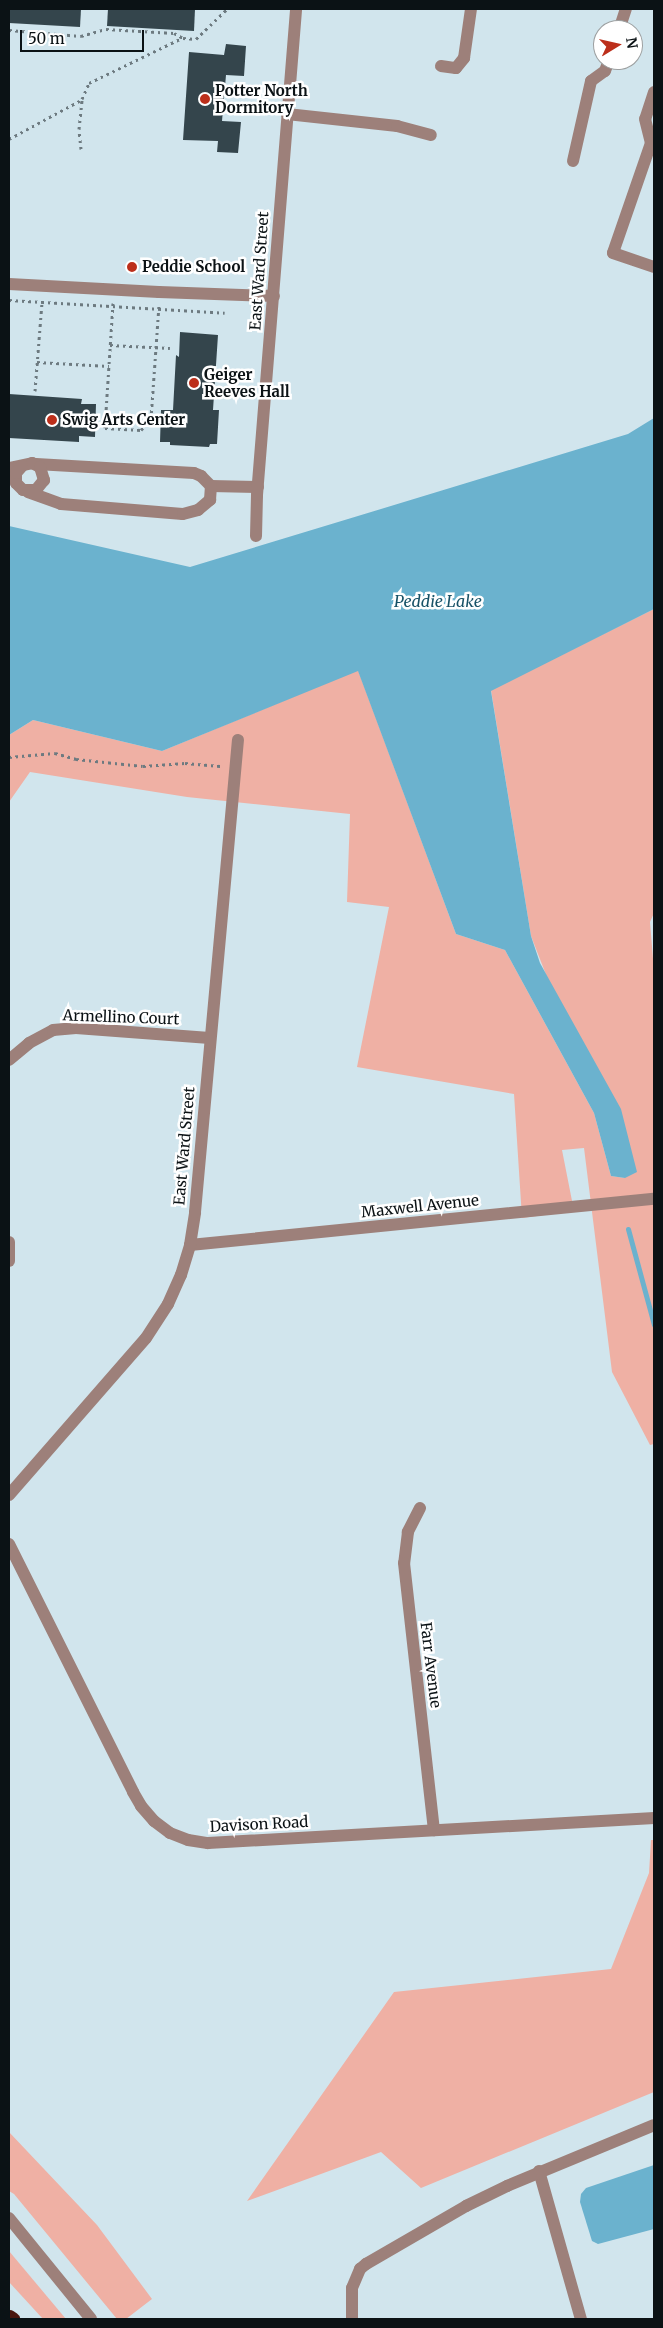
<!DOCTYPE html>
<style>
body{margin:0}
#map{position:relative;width:663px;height:2328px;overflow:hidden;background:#d1e5ed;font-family:Merriweather,serif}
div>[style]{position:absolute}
.green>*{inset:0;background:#efb0a4}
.water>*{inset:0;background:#6bb2ce}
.stream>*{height:5px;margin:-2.5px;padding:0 2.5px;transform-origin:2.5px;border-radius:2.5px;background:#6bb2ce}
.building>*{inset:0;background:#34454c}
.path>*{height:3px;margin-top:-1.5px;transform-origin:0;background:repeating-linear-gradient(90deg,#6d7a80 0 2.5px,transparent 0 6.5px)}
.minor>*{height:12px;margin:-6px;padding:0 6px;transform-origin:6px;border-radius:6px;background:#9d807a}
.highway>*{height:15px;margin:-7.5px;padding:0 7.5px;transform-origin:7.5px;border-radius:7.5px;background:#49150d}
.dots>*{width:14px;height:14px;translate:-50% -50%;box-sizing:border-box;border:2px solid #fff;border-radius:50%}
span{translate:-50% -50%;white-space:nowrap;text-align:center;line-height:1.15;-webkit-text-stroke:5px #fff;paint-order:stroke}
.poi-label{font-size:15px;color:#0b1215;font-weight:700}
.left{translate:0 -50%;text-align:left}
.street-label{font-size:15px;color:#0b1215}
.water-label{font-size:16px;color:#185267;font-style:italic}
.frame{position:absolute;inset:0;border:10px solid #0b1215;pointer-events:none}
.north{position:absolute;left:593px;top:20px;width:50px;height:50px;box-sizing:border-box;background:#fff;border:1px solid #9da0a1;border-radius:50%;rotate:81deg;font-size:14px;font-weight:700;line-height:20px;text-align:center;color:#0b1215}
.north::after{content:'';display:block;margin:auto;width:18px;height:22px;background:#bc2f1b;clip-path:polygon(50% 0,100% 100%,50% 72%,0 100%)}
.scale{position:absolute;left:20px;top:30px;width:124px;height:22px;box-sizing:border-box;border:2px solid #0b1215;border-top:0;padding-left:6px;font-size:15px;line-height:18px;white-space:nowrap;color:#0b1215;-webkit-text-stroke:4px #fff;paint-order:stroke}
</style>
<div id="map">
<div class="green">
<i style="clip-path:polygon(654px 609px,654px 913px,650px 922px,654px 971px,654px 1444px,650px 1445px,612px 1372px,584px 1148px,562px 1150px,574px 1211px,522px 1218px,514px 1094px,357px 1067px,389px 907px,347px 902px,350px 814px,187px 797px,30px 772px,9px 802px,9px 735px,33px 720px,162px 751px,358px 670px,456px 934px,505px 950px,594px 1113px,611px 1176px,625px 1178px,531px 936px,491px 690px)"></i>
<i style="clip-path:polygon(651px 1840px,654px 1840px,654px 2092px,421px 2188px,381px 2152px,247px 2201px,394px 1992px,611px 1969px,649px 1873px)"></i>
<i style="clip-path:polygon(9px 2132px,97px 2225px,152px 2299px,126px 2319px,117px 2319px,14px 2194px,9px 2191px)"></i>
<i style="clip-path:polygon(9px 2251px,66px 2319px,43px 2319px,9px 2282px)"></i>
</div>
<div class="water">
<i style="clip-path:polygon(654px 418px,654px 609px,491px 691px,531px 936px,540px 963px,621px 1109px,637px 1172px,625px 1178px,611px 1176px,594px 1113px,505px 950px,456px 934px,358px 671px,162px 751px,33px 720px,9px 735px,9px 526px,190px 567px,628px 434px)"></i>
<i style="clip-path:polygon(654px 2165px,654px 2229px,598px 2244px,592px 2241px,580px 2202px,581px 2194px,586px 2188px)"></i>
</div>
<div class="stream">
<i style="left:628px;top:1229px;width:99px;rotate:74.8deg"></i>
</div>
<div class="building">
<i style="clip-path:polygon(9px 9px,81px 9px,80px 27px,9px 23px)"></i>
<i style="clip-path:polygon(108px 9px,195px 9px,194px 31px,107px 26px)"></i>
<i style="clip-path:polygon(226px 44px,246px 46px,244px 76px,226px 75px,222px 121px,241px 122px,238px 153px,217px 152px,218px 141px,183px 140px,189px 52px,224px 55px)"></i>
<i style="clip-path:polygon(180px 332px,218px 335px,213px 410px,219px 410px,217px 444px,210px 444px,209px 447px,170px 445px,170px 442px,160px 442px,161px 410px,173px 410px,176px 355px,179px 357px)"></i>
<i style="clip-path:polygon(9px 394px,82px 399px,81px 404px,96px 404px,95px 437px,79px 436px,79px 442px,9px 438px)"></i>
</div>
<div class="path">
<i style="left:9px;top:30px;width:72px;rotate:4.8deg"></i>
<i style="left:81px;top:36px;width:26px;rotate:-16deg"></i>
<i style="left:106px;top:29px;width:68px;rotate:3.4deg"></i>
<i style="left:174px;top:33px;width:10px;rotate:29deg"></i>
<i style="left:183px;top:38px;width:13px;rotate:4deg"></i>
<i style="left:196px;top:39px;width:43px;rotate:-44.1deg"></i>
<i style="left:9px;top:139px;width:82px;rotate:-28.4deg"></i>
<i style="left:81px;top:149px;width:20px;rotate:-96deg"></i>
<i style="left:79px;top:129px;width:30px;rotate:-84deg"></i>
<i style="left:82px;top:99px;width:17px;rotate:-66deg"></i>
<i style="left:89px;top:83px;width:103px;rotate:-25.8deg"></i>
<i style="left:9px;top:300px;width:216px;rotate:3.4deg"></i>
<i style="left:113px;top:303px;width:125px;rotate:93.7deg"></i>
<i style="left:105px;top:428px;width:36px;rotate:3deg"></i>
<i style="left:141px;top:430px;width:15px;rotate:-48deg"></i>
<i style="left:151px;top:419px;width:114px;rotate:-86deg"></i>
<i style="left:110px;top:345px;width:60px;rotate:2.9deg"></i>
<i style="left:37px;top:362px;width:72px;rotate:3.2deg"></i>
<i style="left:35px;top:391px;width:89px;rotate:-85.5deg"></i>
<i style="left:9px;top:757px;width:46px;rotate:-5deg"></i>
<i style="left:55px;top:753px;width:22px;rotate:16deg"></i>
<i style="left:76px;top:759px;width:67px;rotate:6deg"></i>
<i style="left:143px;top:766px;width:42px;rotate:-4.1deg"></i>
<i style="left:185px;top:763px;width:38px;rotate:5deg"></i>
</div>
<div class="minor">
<i style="left:619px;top:30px;width:22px;rotate:-72deg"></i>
<i style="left:441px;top:66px;width:15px;rotate:8deg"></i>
<i style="left:456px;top:68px;width:13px;rotate:-51deg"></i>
<i style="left:464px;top:58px;width:49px;rotate:-81.9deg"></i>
<i style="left:654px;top:92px;width:28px;rotate:108deg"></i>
<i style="left:645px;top:119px;width:25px;rotate:76deg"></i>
<i style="left:651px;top:143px;width:116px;rotate:109.1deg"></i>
<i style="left:613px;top:253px;width:43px;rotate:18.9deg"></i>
<i style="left:287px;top:114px;width:111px;rotate:6.2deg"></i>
<i style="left:397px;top:126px;width:35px;rotate:15deg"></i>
<i style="left:573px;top:161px;width:82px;rotate:-77.3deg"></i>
<i style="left:591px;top:81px;width:17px;rotate:-36deg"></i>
<i style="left:605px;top:71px;width:12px;rotate:-70deg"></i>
<i style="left:9px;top:284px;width:150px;rotate:3.1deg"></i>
<i style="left:159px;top:292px;width:115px;rotate:2deg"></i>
<i style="left:36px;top:464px;width:158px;rotate:3.3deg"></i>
<i style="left:194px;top:473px;width:8px;rotate:23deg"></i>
<i style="left:201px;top:476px;width:14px;rotate:45deg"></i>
<i style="left:211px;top:486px;width:47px;rotate:1.2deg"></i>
<i style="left:9px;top:468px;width:24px;rotate:-12deg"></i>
<i style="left:32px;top:463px;width:9px;rotate:27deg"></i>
<i style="left:40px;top:467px;width:14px;rotate:73deg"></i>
<i style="left:44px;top:480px;width:13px;rotate:129deg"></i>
<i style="left:36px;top:490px;width:13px;rotate:180deg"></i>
<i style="left:23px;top:490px;width:10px;rotate:-135deg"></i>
<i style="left:16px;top:483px;width:10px;rotate:-90deg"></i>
<i style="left:16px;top:473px;width:9px;rotate:-49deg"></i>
<i style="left:28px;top:492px;width:35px;rotate:20deg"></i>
<i style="left:61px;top:504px;width:122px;rotate:4.7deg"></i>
<i style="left:183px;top:514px;width:16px;rotate:-15deg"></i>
<i style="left:198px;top:510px;width:16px;rotate:-40deg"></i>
<i style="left:210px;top:500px;width:14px;rotate:-86deg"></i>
<i style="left:256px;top:536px;width:41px;rotate:-88.6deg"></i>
<i style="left:257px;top:495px;width:488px;rotate:-85.4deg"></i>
<i style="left:9px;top:1060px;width:26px;rotate:-40deg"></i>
<i style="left:29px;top:1043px;width:27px;rotate:-28deg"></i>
<i style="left:53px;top:1030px;width:23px;rotate:-5deg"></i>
<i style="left:76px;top:1028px;width:134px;rotate:4.3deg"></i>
<i style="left:9px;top:1242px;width:19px;rotate:90deg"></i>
<i style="left:190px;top:1245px;width:466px;rotate:-5.7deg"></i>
<i style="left:9px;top:1495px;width:208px;rotate:-48.9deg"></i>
<i style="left:146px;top:1338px;width:40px;rotate:-57.1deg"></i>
<i style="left:168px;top:1304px;width:32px;rotate:-66deg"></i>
<i style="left:181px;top:1275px;width:31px;rotate:-73deg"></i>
<i style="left:190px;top:1245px;width:33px;rotate:-81deg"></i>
<i style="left:195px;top:1212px;width:474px;rotate:-84.8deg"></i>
<i style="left:420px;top:1508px;width:27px;rotate:117deg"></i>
<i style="left:408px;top:1532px;width:31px;rotate:97deg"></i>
<i style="left:404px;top:1563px;width:269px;rotate:83.6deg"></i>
<i style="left:9px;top:1544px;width:277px;rotate:63.4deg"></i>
<i style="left:133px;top:1792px;width:16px;rotate:60deg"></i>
<i style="left:141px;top:1806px;width:20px;rotate:49deg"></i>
<i style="left:154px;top:1821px;width:20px;rotate:37deg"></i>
<i style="left:170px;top:1833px;width:19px;rotate:21deg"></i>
<i style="left:188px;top:1840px;width:20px;rotate:9deg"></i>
<i style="left:208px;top:1843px;width:447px;rotate:-3.2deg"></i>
<i style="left:539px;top:2171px;width:154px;rotate:74.2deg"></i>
<i style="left:9px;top:2218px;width:130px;rotate:50.9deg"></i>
<i style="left:352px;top:2319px;width:31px;rotate:-90deg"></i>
<i style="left:352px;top:2288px;width:21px;rotate:-67deg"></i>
<i style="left:360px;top:2269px;width:8px;rotate:-40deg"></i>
<i style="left:366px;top:2264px;width:116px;rotate:-30.1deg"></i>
<i style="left:466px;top:2206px;width:46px;rotate:-26deg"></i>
<i style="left:507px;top:2186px;width:159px;rotate:-22.5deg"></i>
</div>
<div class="highway">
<i style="left:9px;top:2317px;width:4px;rotate:34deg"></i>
</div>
<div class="dots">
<i style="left:205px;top:99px;background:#bc2f1b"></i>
<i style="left:132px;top:267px;background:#bc2f1b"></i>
<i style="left:194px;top:383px;background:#bc2f1b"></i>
<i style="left:52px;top:420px;background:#bc2f1b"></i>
</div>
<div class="poi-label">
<span class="left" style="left:215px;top:99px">Potter North<br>Dormitory</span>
<span class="left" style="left:142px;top:267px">Peddie School</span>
<span class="left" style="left:204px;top:383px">Geiger<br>Reeves Hall</span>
<span class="left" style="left:62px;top:420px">Swig Arts Center</span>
</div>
<div class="street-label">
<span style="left:259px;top:271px;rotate:-86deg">East Ward Street</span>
<span style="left:121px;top:1017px;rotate:2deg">Armellino Court</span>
<span style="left:184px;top:1146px;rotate:-85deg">East Ward Street</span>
<span style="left:420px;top:1206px;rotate:-6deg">Maxwell Avenue</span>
<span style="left:431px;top:1665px;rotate:83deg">Farr Avenue</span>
<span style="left:259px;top:1824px;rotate:-3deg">Davison Road</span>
</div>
<div class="water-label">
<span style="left:438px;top:601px">Peddie Lake</span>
</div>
<div class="frame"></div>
<div class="north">N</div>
<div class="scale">50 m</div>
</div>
